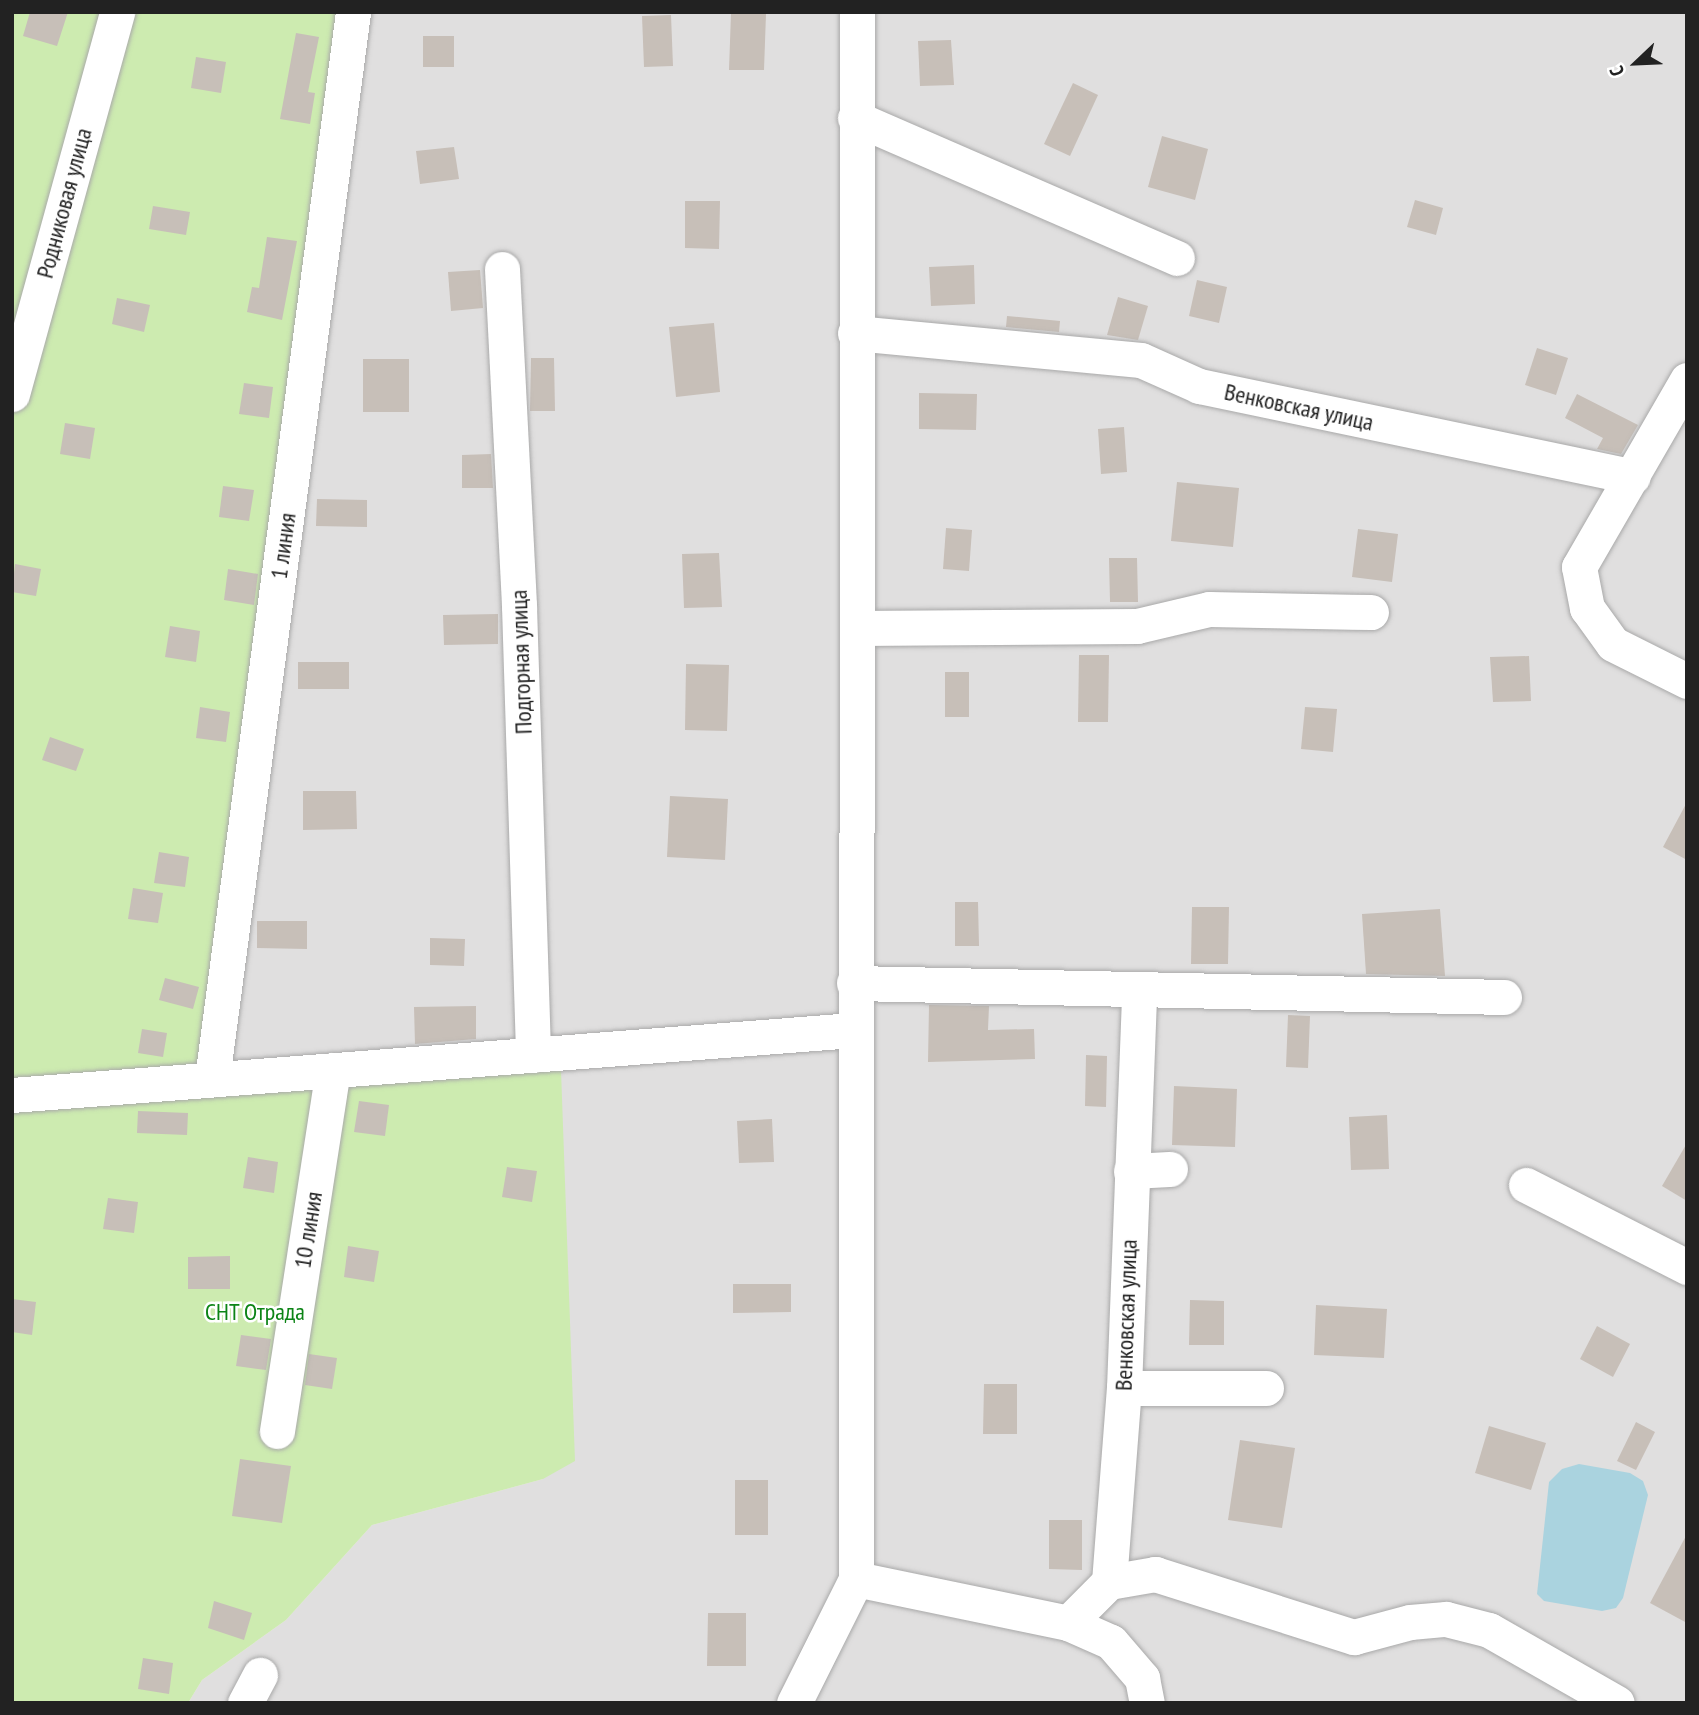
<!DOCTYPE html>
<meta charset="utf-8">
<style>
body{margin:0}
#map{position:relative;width:1699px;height:1715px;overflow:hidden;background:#f2efe9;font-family:"PT Sans Narrow",sans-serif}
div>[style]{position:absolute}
.residential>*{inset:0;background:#e0dfdf}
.grass>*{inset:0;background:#cdebb0}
.water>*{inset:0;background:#aad3df}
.building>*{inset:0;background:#c7bfb8}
.roads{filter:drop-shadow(0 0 2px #a9a9a9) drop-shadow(0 0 2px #a9a9a9)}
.minor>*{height:35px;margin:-17.5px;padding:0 17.5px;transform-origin:17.5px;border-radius:17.5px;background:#fff}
span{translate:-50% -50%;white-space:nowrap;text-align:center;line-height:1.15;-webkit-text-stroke:5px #fff;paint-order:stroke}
.street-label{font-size:24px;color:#222}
.park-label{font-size:24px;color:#0c8416}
.frame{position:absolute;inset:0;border:14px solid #222;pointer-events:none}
.north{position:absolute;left:1601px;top:28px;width:70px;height:70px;-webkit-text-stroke:5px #fff;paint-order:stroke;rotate:247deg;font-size:19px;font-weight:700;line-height:28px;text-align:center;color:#222}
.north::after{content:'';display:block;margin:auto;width:24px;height:32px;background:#222;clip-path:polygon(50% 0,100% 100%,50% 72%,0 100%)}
</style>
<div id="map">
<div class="residential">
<i style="clip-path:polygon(365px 12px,1687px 12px,1687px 1703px,188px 1703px,202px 1680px,286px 1620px,372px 1525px,543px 1479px,219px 1069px)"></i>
</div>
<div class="grass">
<i style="clip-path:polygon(12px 12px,365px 12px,219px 1069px,561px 1070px,575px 1461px,543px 1479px,372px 1525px,286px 1620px,202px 1680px,188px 1703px,12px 1703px)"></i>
</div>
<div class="water">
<i style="clip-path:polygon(1579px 1464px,1630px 1473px,1643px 1481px,1648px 1495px,1623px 1598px,1616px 1608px,1602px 1611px,1544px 1601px,1537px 1594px,1549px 1482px,1562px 1469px)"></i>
</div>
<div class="building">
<i style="clip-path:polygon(30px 12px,68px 12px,57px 46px,23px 36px)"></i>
<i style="clip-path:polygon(731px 13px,766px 14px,764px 70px,729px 70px)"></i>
<i style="clip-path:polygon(671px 15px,673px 66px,644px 67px,642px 16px)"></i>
<i style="clip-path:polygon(296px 33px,319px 37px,308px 92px,315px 93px,310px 124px,280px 119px)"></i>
<i style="clip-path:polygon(423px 36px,454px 36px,454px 67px,423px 67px)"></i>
<i style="clip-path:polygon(951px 40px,954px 85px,920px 86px,918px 41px)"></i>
<i style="clip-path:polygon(196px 57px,226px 62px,221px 93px,191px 88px)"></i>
<i style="clip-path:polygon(1073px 83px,1098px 95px,1070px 156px,1044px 144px)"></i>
<i style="clip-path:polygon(1162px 136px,1208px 149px,1195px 200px,1148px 187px)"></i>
<i style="clip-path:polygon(454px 147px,459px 179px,420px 184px,416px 151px)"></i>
<i style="clip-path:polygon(1415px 200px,1443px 208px,1436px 235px,1407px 227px)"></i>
<i style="clip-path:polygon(685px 201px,720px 201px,719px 249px,685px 248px)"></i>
<i style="clip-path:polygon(153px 206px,190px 212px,186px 235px,149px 229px)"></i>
<i style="clip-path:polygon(267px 237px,297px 241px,282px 320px,247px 312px,252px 287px,259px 288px)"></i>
<i style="clip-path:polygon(974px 265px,975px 304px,931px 306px,929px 267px)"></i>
<i style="clip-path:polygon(480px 270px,483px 308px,451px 311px,448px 272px)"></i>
<i style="clip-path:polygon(1197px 280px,1227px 287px,1219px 323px,1189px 316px)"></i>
<i style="clip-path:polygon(1118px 297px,1148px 306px,1138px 340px,1107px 335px)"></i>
<i style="clip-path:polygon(117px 298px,150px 305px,144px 332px,112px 324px)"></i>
<i style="clip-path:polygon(1007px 316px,1060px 321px,1059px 332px,1006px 327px)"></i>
<i style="clip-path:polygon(714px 323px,720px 392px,676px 397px,669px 327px)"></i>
<i style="clip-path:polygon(1537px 348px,1568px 358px,1556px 395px,1525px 385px)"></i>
<i style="clip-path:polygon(531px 358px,554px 358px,555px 411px,530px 411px)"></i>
<i style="clip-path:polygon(363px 359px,409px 359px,409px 412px,363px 412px)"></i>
<i style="clip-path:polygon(244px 383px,273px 387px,269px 418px,239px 414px)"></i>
<i style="clip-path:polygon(919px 393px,977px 394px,976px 430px,919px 429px)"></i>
<i style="clip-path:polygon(1577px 394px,1638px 425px,1621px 454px,1597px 449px,1603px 438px,1565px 418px)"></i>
<i style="clip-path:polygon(65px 423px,95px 428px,90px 459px,60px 454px)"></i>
<i style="clip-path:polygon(1124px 427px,1127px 472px,1101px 474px,1098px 429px)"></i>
<i style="clip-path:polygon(491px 454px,493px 488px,462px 488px,462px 455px)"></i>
<i style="clip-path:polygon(1177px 482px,1239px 488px,1233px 547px,1171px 541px)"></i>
<i style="clip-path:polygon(223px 486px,254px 490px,249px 521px,219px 517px)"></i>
<i style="clip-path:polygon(317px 499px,367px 500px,367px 527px,316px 526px)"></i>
<i style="clip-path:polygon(946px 528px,972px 530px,969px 571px,943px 569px)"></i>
<i style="clip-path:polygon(1358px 529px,1398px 534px,1392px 582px,1352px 577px)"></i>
<i style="clip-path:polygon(719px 553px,722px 607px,684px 608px,682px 554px)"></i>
<i style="clip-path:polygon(1109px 558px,1137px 558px,1138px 602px,1110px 602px)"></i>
<i style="clip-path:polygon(15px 564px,41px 569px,36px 596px,12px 592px)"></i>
<i style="clip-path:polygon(228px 569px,258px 574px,254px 605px,224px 600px)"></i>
<i style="clip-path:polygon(498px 614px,498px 644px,444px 645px,443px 615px)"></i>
<i style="clip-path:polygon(170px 626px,200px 631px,196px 662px,165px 657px)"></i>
<i style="clip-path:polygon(1079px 655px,1109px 655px,1108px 722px,1078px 722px)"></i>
<i style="clip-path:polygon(1529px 656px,1531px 701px,1493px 702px,1490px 657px)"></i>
<i style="clip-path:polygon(298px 662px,349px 662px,349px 689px,298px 689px)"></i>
<i style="clip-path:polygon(686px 664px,729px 665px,727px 731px,685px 730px)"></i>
<i style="clip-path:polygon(945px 672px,969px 672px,969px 717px,945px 717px)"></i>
<i style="clip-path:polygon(200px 707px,230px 712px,226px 742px,196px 738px)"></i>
<i style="clip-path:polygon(1305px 707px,1337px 709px,1333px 752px,1301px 749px)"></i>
<i style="clip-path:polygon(50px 737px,84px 749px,76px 771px,42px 760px)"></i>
<i style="clip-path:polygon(303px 791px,356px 791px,357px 829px,303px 830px)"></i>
<i style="clip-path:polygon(670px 796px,728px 799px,725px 860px,667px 857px)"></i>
<i style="clip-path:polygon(1687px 802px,1687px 860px,1663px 847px)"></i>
<i style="clip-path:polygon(159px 852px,189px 857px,185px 887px,154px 883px)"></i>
<i style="clip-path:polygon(133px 888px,163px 893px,158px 923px,128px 919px)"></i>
<i style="clip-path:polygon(955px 902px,978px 902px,979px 946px,955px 946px)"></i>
<i style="clip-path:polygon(1192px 907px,1229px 907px,1228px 964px,1191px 964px)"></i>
<i style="clip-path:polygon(1440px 909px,1445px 976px,1366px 974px,1362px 914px)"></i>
<i style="clip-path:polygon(257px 921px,307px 921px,307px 949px,257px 948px)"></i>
<i style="clip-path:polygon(430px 938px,465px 939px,464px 966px,430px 965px)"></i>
<i style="clip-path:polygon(165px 978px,199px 987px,193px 1009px,159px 1000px)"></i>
<i style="clip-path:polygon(929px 1005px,989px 1006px,988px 1030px,1034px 1029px,1035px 1059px,928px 1062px)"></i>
<i style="clip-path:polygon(476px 1006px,476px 1039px,415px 1044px,414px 1007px)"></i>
<i style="clip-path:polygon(1288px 1015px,1310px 1016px,1308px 1068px,1286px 1067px)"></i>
<i style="clip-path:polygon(142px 1029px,167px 1033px,163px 1057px,138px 1053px)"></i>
<i style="clip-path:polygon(1086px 1055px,1107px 1056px,1106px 1107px,1085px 1106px)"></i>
<i style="clip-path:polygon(1174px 1086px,1237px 1089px,1235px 1147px,1172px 1145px)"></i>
<i style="clip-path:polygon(359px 1101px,389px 1105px,385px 1136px,354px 1132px)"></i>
<i style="clip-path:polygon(138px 1111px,188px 1113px,187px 1135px,137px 1133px)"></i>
<i style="clip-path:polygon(1387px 1115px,1389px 1169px,1351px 1170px,1349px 1117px)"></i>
<i style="clip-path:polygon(772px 1119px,774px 1162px,739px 1163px,737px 1121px)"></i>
<i style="clip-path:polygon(1687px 1143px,1687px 1201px,1662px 1186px)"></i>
<i style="clip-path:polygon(248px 1157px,278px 1162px,274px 1193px,243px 1188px)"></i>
<i style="clip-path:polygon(507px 1167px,537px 1171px,532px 1202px,502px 1197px)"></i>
<i style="clip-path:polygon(108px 1198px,138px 1202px,134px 1233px,103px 1229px)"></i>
<i style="clip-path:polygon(348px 1246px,379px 1251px,374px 1282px,344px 1277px)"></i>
<i style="clip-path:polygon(230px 1256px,230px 1289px,188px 1289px,188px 1257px)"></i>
<i style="clip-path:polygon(733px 1284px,791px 1284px,791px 1312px,733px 1313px)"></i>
<i style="clip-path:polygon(12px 1299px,36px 1302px,32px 1335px,12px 1332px)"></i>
<i style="clip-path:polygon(1190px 1300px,1224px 1301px,1224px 1345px,1189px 1345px)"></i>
<i style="clip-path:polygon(1316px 1305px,1387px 1309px,1384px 1358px,1314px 1355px)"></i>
<i style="clip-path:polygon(1597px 1326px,1630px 1344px,1613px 1377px,1580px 1359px)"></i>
<i style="clip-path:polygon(241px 1335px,271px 1339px,266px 1370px,236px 1366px)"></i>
<i style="clip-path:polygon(309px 1354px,337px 1358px,332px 1389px,305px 1385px)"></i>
<i style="clip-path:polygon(984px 1384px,1017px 1384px,1017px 1434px,983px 1434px)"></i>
<i style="clip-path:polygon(1636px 1422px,1655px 1432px,1636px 1470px,1617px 1461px)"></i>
<i style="clip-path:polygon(1489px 1426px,1546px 1443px,1531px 1490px,1475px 1473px)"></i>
<i style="clip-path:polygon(1240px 1440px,1295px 1448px,1282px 1528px,1228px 1520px)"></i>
<i style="clip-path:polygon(240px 1459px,291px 1466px,282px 1523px,232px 1516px)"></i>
<i style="clip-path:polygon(735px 1480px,768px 1480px,768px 1535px,735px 1535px)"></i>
<i style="clip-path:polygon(1049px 1520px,1082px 1520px,1082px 1570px,1049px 1569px)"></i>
<i style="clip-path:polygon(1687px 1534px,1687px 1623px,1650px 1603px)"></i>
<i style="clip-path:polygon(214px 1601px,252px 1613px,244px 1640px,208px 1628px)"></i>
<i style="clip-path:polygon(708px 1613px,746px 1613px,746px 1666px,707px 1666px)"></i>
<i style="clip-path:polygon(143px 1658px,173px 1663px,169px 1694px,138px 1689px)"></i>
</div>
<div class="roads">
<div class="minor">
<i style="left:855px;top:118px;width:351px;rotate:23.5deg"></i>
<i style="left:502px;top:269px;width:337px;rotate:87.1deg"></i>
<i style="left:519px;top:606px;width:449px;rotate:88.2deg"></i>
<i style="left:855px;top:333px;width:287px;rotate:5.4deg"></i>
<i style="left:1141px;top:360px;width:64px;rotate:24.1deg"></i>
<i style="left:1199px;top:386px;width:443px;rotate:11.8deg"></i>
<i style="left:1687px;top:380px;width:216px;rotate:120deg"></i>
<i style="left:1579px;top:567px;width:42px;rotate:79deg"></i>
<i style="left:1587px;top:608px;width:44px;rotate:54.2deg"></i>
<i style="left:1613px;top:644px;width:83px;rotate:26.6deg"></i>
<i style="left:12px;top:394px;width:396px;rotate:-74.6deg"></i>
<i style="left:857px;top:628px;width:280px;rotate:-0.4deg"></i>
<i style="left:1137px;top:626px;width:74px;rotate:-13.3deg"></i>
<i style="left:1209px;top:609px;width:162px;rotate:1.1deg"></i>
<i style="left:854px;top:983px;width:650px;rotate:1.23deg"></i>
<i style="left:212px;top:1079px;width:1076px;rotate:-82.47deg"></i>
<i style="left:12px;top:1095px;width:844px;rotate:-4.42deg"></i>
<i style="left:1131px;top:1171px;width:39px;rotate:-3deg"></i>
<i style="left:1526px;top:1185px;width:181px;rotate:27deg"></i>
<i style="left:1124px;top:1388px;width:142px"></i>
<i style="left:277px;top:1431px;width:365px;rotate:-81.2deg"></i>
<i style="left:856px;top:1579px;width:217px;rotate:11.7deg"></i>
<i style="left:1068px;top:1623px;width:47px;rotate:23.8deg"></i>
<i style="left:1111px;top:1642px;width:48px;rotate:49.3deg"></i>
<i style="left:1142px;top:1678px;width:25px;rotate:79deg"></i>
<i style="left:1109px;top:1582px;width:47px;rotate:-9.9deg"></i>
<i style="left:1155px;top:1574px;width:209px;rotate:17.6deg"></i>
<i style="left:1354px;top:1637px;width:58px;rotate:-15deg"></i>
<i style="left:1410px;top:1622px;width:36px;rotate:-5deg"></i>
<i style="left:1446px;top:1619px;width:44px;rotate:14.3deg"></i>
<i style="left:1489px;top:1630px;width:147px;rotate:29.7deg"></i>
<i style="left:1068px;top:1623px;width:58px;rotate:-45deg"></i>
<i style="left:1109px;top:1582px;width:195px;rotate:-85.6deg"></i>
<i style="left:1124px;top:1388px;width:399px;rotate:-87.8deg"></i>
<i style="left:245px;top:1703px;width:32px;rotate:-62deg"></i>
<i style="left:794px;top:1703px;width:139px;rotate:-63.4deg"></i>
<i style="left:856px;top:1579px;width:1567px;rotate:-89.96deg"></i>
</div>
</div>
<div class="street-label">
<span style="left:64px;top:203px;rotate:-75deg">Родниковая улица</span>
<span style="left:1299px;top:407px;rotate:12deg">Венковская улица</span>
<span style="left:283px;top:546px;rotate:-82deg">1 линия</span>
<span style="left:521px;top:662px;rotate:-92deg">Подгорная улица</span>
<span style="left:308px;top:1230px;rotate:-81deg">10 линия</span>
<span style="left:1126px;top:1315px;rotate:-88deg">Венковская улица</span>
</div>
<div class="park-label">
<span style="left:255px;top:1312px">СНТ Отрада</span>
</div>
<div class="frame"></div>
<div class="north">С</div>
</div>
